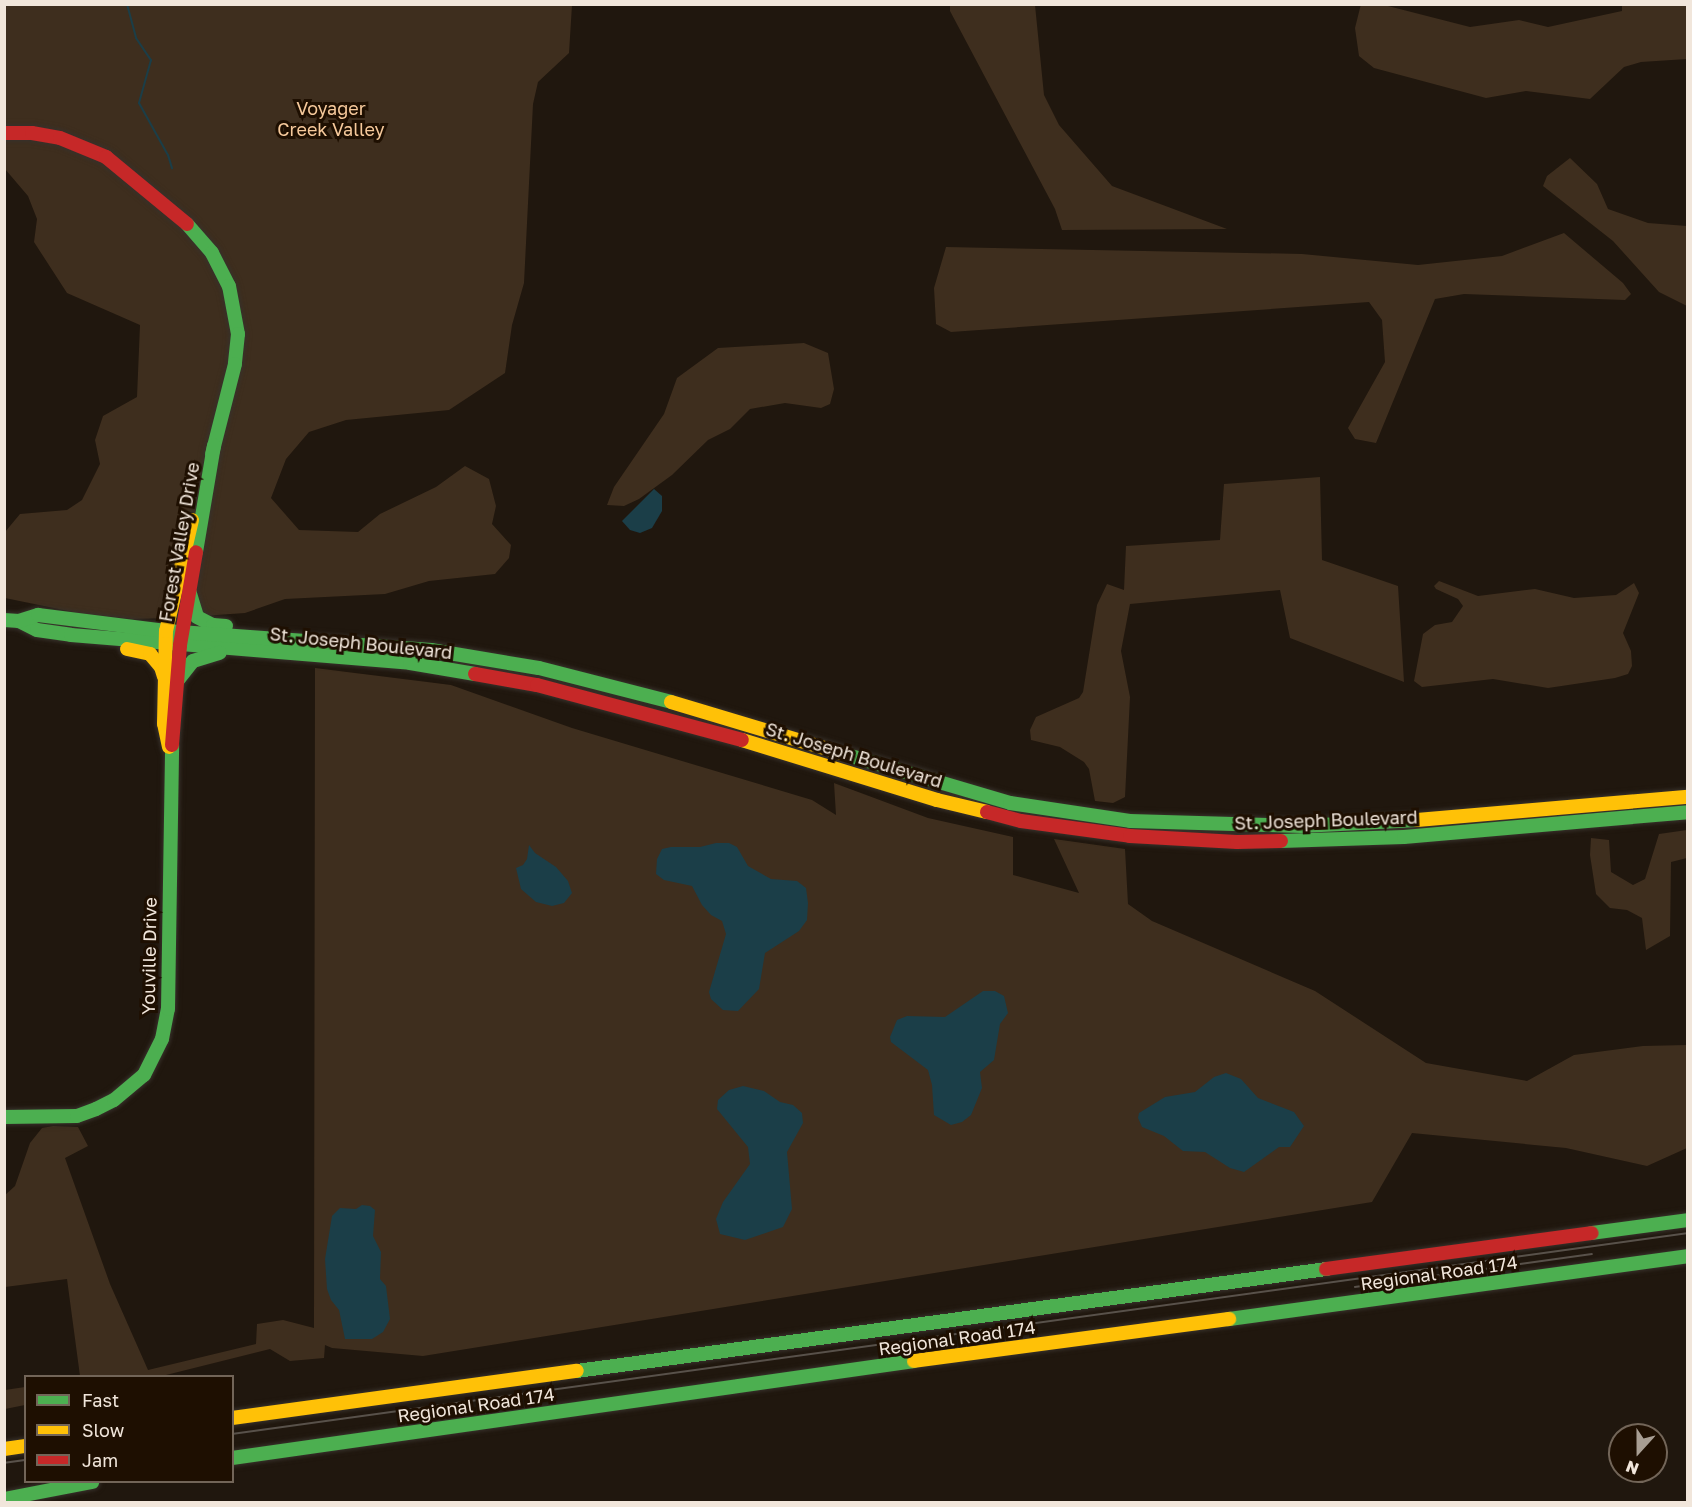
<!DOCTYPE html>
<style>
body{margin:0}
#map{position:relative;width:1692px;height:1507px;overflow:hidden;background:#20170e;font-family:"Golos Text",sans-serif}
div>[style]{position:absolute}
.green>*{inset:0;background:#3e2e1e}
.water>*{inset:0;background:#1b3e48}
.stream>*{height:2px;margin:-1px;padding:0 1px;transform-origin:1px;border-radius:1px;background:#1b3e48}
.roads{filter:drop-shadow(0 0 2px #37312b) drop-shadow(0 0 2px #37312b)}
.fast>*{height:14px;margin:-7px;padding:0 7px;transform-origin:7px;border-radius:7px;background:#4caf50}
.slow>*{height:14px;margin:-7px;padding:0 7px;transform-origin:7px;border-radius:7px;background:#ffc107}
.jam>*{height:14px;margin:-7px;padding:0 7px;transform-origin:7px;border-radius:7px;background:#c62828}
.tram>*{height:1.5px;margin:-0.75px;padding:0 0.75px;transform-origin:0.75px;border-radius:0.75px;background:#58514a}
span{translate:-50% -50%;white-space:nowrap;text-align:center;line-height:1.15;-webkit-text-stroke:6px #1e0f01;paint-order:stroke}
.park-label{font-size:18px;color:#f6c99b}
.street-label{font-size:18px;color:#f1e6db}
.frame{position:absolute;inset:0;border:6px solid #f1e6db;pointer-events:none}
.legend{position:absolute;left:24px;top:1375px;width:210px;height:108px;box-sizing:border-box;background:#1e0f01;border:2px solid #726558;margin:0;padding:8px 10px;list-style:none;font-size:18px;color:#f1e6db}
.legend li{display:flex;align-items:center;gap:12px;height:30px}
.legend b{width:30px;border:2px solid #726558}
.north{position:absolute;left:1608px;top:1423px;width:60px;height:60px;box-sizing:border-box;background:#1e0f01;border:2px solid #726558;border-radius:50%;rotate:201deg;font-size:16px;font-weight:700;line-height:24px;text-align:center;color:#f1e6db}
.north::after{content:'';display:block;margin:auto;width:21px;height:27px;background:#a89e93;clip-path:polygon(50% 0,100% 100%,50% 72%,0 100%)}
</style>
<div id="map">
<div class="green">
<i style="clip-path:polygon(1361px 4px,1384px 5px,1470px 27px,1519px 20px,1548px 27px,1622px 11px,1622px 5px,1687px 5px,1687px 59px,1641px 62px,1624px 67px,1590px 99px,1526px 91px,1486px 98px,1374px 68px,1359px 56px,1355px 28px)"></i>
<i style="clip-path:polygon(4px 5px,572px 5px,569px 53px,538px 82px,533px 104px,524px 283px,512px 325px,505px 373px,449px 410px,346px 420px,309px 432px,286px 459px,271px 498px,299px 530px,358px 532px,380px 514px,436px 487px,465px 466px,489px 479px,496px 506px,492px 524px,511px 545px,509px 558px,495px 574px,429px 581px,385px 594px,285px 599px,245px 613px,174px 618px,132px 619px,78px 613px,5px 598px,5px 532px,20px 514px,67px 510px,82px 500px,100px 464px,95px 440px,103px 416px,137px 397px,140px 325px,67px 293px,34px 242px,37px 219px,28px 196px,5px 169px)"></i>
<i style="clip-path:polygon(950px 5px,1035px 5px,1044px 95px,1059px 125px,1112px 186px,1227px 229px,1062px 230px,1055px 209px,950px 11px)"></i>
<i style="clip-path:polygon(1570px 158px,1597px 184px,1608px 209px,1648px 223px,1687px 226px,1687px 306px,1659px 292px,1613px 241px,1543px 186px,1547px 176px)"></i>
<i style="clip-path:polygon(1564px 233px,1623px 283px,1631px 294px,1625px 300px,1464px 294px,1435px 299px,1376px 443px,1355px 439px,1348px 428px,1385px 362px,1382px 320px,1369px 302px,951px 332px,936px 324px,934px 288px,946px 247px,1302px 254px,1418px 265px,1502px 256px)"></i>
<i style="clip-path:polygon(804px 343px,828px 353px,834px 389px,830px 404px,821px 408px,785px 403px,750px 409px,730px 429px,708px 440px,672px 475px,639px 499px,624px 506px,607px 505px,614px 487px,664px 414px,677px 378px,718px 348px)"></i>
<i style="clip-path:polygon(1320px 477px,1322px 560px,1398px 586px,1404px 682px,1290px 638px,1280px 590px,1130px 604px,1121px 651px,1130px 697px,1125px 797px,1113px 803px,1095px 801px,1089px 769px,1084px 762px,1060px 747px,1031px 740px,1030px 730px,1036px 717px,1079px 698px,1083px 692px,1097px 605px,1107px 584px,1124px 590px,1126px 546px,1220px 540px,1224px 484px)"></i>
<i style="clip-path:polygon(1439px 581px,1478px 596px,1535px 589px,1574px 598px,1616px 595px,1634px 583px,1639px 593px,1623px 633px,1631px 651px,1632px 666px,1628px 674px,1615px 678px,1548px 688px,1493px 679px,1422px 687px,1414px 681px,1423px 634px,1435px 625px,1452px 622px,1463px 606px,1458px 599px,1436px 589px,1434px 586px)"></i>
<i style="clip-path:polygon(315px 668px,451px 685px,572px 728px,812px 800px,836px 815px,834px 783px,928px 818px,1013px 837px,1013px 875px,1079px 893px,1054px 839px,1125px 849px,1128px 904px,1152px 921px,1315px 991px,1426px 1063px,1527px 1081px,1574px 1055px,1643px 1046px,1687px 1045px,1687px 1148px,1647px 1166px,1566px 1148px,1412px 1133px,1372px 1202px,423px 1356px,332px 1348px,325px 1345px,324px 1358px,290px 1361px,270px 1349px,162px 1376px,80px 1376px,67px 1279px,5px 1287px,4px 1196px,15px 1186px,30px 1143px,42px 1128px,53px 1126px,78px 1127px,88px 1146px,65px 1158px,110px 1284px,148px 1370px,256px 1344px,257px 1324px,283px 1320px,314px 1328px)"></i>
<i style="clip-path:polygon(1687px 830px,1687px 858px,1671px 862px,1670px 936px,1646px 950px,1642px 918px,1627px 910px,1610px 908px,1596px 894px,1590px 855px,1591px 838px,1609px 840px,1611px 872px,1633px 885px,1645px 879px,1659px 834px)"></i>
<i style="clip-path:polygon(25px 1387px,25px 1405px,5px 1409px,5px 1390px)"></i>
</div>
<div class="water">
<i style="clip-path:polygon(654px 489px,662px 496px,662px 511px,652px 528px,640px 533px,630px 530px,622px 521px)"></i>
<i style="clip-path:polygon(716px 843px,729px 843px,737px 847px,748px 866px,771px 879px,797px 881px,806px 888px,808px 903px,807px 920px,799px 931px,765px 953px,759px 989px,738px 1011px,723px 1010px,711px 999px,709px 992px,726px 934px,722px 921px,711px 915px,702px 905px,692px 886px,664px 880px,656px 874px,657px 859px,662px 849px,671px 847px,700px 847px)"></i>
<i style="clip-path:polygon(529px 845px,535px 853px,556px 867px,568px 881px,572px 893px,564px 903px,552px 906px,536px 902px,521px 889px,516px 868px,523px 865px,527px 859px)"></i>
<i style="clip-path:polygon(983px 991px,995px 991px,1004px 996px,1008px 1013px,1000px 1024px,994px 1060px,980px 1072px,982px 1088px,971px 1115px,962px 1122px,951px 1125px,934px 1115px,932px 1085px,928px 1070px,891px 1042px,890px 1037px,897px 1020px,907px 1016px,945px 1017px)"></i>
<i style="clip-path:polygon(1226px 1073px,1241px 1079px,1258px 1098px,1294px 1112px,1304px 1126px,1290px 1147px,1279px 1147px,1244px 1172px,1230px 1168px,1205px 1152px,1183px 1151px,1164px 1136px,1142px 1127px,1138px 1118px,1139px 1113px,1165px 1097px,1195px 1092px,1214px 1077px)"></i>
<i style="clip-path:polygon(743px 1086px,764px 1091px,780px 1102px,793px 1105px,802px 1113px,803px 1123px,787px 1152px,792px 1209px,783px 1227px,745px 1240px,720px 1234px,716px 1219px,723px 1202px,750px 1164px,748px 1147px,717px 1109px,718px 1100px,729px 1090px)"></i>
<i style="clip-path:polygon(362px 1205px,370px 1206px,375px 1210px,373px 1236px,381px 1252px,380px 1279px,386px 1286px,390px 1319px,383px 1332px,372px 1339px,345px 1339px,339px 1310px,331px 1300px,327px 1289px,325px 1259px,332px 1216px,340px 1208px,356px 1209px)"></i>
</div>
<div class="stream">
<i style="left:127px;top:4px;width:35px;rotate:75deg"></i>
<i style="left:136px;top:38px;width:27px;rotate:56deg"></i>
<i style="left:151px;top:60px;width:45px;rotate:105.6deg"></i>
<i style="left:139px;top:103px;width:60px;rotate:60.9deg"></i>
<i style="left:168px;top:155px;width:14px;rotate:73deg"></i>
</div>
<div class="roads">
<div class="fast">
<i style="left:187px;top:224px;width:38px;rotate:49deg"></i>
<i style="left:212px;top:253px;width:37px;rotate:63deg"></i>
<i style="left:229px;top:286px;width:49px;rotate:79.4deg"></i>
<i style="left:238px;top:334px;width:30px;rotate:96deg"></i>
<i style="left:235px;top:364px;width:93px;rotate:104.3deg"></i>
<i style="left:196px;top:552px;width:108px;rotate:-80.4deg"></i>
<i style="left:188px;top:587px;width:31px;rotate:73deg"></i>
<i style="left:197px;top:617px;width:18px;rotate:27deg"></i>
<i style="left:213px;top:625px;width:13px;rotate:4deg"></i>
<i style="left:4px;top:620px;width:15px;rotate:4deg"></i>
<i style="left:19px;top:621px;width:20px;rotate:27deg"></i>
<i style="left:37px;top:630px;width:34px;rotate:8deg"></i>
<i style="left:71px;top:635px;width:340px;rotate:4.7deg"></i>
<i style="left:410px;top:663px;width:66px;rotate:9.6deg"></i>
<i style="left:19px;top:621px;width:20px;rotate:-18deg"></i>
<i style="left:38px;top:615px;width:129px;rotate:7.1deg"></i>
<i style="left:166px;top:631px;width:266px;rotate:4.1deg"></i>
<i style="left:431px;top:650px;width:109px;rotate:9.5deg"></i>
<i style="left:539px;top:668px;width:136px;rotate:14.4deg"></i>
<i style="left:178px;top:680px;width:24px;rotate:-52deg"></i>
<i style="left:193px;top:661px;width:28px;rotate:-17deg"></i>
<i style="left:844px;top:754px;width:173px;rotate:16.4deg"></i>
<i style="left:1010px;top:803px;width:121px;rotate:8.5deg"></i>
<i style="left:1130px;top:821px;width:172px;rotate:1.7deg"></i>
<i style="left:1302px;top:826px;width:115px;rotate:-3deg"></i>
<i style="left:1281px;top:841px;width:123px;rotate:-1.9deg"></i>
<i style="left:1404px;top:837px;width:285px;rotate:-5deg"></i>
<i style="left:4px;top:1117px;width:73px;rotate:-0.8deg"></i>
<i style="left:77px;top:1116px;width:20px;rotate:-20deg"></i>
<i style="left:96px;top:1109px;width:20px;rotate:-27deg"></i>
<i style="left:114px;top:1100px;width:39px;rotate:-40deg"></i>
<i style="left:144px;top:1075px;width:40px;rotate:-63.4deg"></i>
<i style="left:162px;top:1039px;width:31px;rotate:-79deg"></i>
<i style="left:168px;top:1009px;width:264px;rotate:-89.1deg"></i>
<i style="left:1592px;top:1233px;width:97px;rotate:-7.7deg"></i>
<i style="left:1229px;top:1319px;width:463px;rotate:-7.8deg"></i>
<i style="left:577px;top:1371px;width:756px;rotate:-7.75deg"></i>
<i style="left:232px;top:1458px;width:689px;rotate:-8.09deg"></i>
<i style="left:4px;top:1499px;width:90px;rotate:-10.9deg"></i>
</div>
<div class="slow">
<i style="left:127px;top:649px;width:24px;rotate:12deg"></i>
<i style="left:150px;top:654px;width:17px;rotate:50deg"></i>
<i style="left:161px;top:667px;width:10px;rotate:73deg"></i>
<i style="left:671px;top:702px;width:181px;rotate:16.7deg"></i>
<i style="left:742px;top:740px;width:204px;rotate:17.1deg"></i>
<i style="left:937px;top:800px;width:51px;rotate:13.5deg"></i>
<i style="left:169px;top:747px;width:24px;rotate:-102deg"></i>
<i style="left:164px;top:724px;width:93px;rotate:-88.8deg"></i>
<i style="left:166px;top:631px;width:114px;rotate:-76.8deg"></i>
<i style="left:1417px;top:820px;width:272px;rotate:-4.9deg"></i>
<i style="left:914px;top:1361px;width:318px;rotate:-7.6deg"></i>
<i style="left:232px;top:1418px;width:348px;rotate:-7.8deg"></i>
<i style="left:4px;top:1449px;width:22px;rotate:-8deg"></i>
</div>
<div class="jam">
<i style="left:4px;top:133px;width:28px"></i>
<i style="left:32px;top:133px;width:28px;rotate:10deg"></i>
<i style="left:60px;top:138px;width:50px;rotate:22.4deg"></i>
<i style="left:106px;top:157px;width:105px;rotate:39.6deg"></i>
<i style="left:475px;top:674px;width:63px;rotate:10.1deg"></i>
<i style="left:537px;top:685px;width:212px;rotate:15deg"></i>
<i style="left:172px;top:745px;width:100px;rotate:-85.4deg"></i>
<i style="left:180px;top:645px;width:94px;rotate:-80.2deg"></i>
<i style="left:987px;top:812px;width:35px;rotate:15deg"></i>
<i style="left:1021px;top:821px;width:110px;rotate:7.8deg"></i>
<i style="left:1130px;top:836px;width:107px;rotate:3.2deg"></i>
<i style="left:1237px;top:842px;width:44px;rotate:-1.3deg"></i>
<i style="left:1326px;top:1269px;width:268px;rotate:-7.7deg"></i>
</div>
</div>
<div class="tram">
<i style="left:1355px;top:1287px;width:239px;rotate:-7.9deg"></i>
<i style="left:232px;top:1434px;width:1470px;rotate:-7.86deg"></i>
<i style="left:4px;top:1463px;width:22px;rotate:-8deg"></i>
</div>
<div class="park-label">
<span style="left:331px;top:119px">Voyager<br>Creek Valley</span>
</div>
<div class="street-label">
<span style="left:179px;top:542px;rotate:-80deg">Forest Valley Drive</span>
<span style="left:361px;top:643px;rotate:6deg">St. Joseph Boulevard</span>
<span style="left:854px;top:755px;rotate:17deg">St. Joseph Boulevard</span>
<span style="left:1326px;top:820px;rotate:-2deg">St. Joseph Boulevard</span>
<span style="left:149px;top:956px;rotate:-89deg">Youville Drive</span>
<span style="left:1439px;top:1273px;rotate:-8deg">Regional Road 174</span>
<span style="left:957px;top:1338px;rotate:-8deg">Regional Road 174</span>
<span style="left:476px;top:1405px;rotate:-8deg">Regional Road 174</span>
</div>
<div class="frame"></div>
<ul class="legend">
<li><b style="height:8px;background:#4caf50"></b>Fast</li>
<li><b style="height:8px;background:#ffc107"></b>Slow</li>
<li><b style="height:8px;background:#c62828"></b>Jam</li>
</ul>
<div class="north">N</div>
</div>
